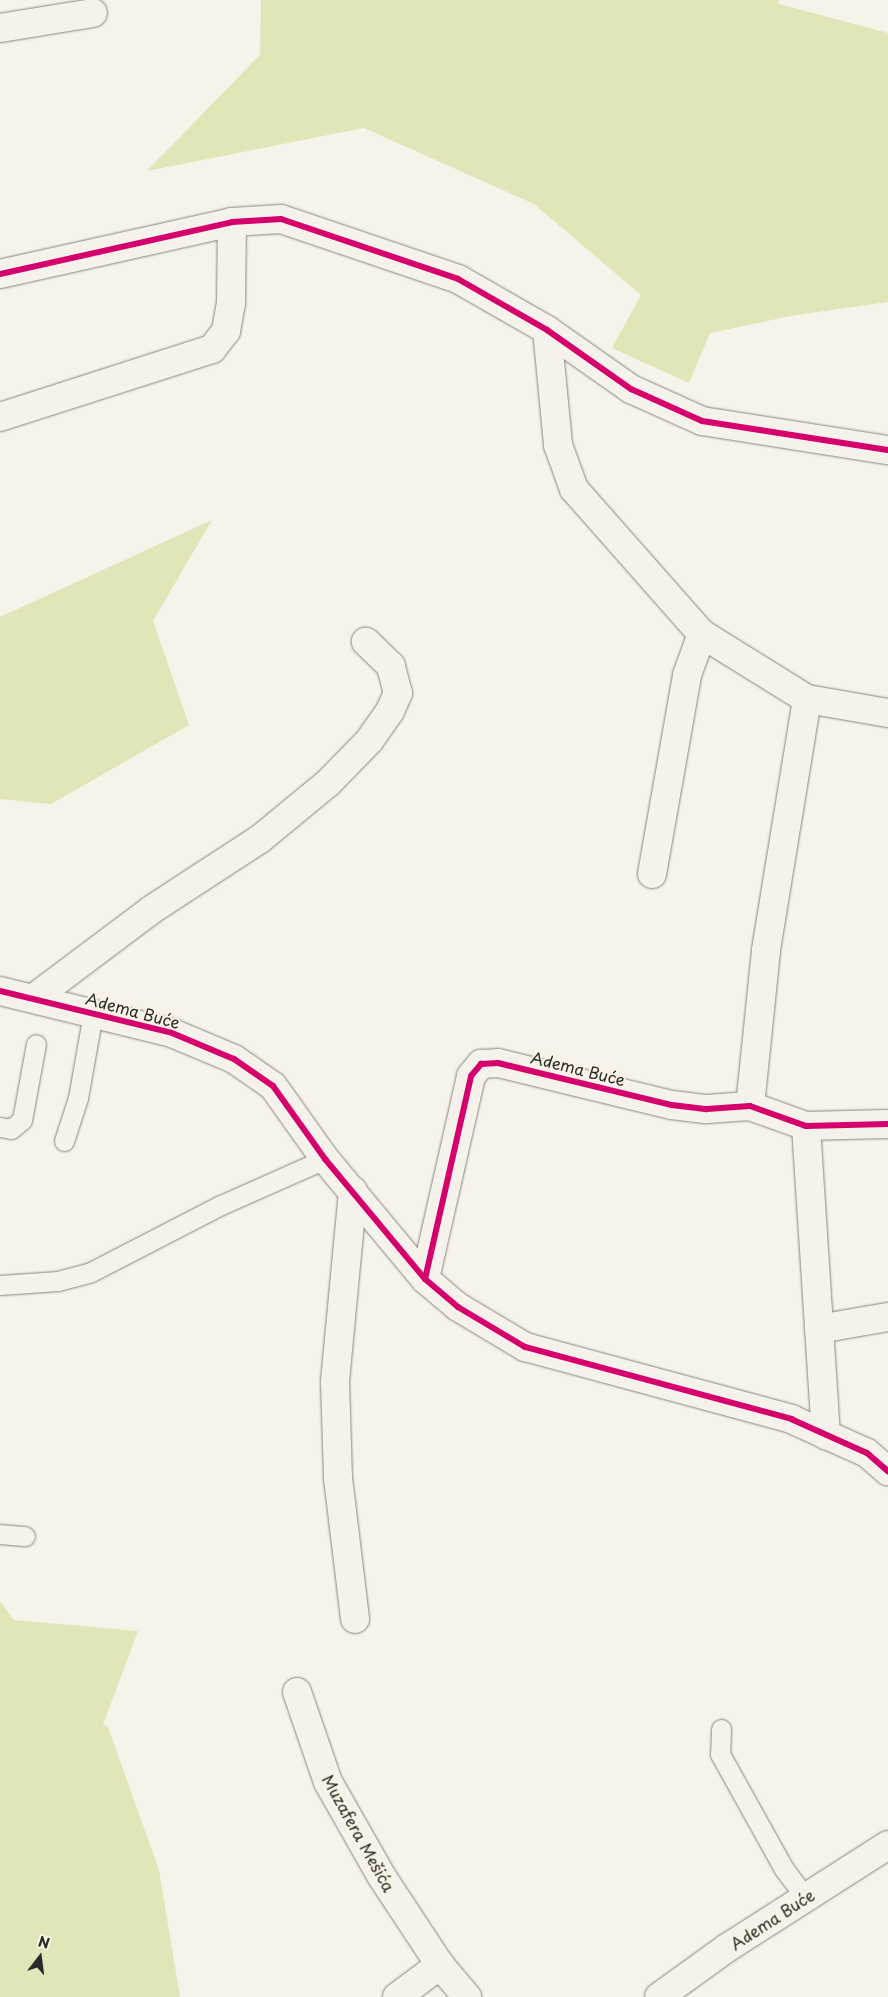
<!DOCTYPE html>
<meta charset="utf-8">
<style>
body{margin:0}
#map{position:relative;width:888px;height:1997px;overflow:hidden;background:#f7f3ea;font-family:"Playpen Sans",sans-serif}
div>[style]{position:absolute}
.green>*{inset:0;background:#e0e6b7}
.roads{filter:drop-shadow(0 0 1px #878581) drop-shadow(0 0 1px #878581)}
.service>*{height:19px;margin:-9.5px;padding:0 9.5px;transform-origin:9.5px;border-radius:9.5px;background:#f5f2ec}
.minor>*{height:28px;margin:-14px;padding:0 14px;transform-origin:14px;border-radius:14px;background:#f5f2ec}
.tertiary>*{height:28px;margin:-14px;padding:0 14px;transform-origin:14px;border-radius:14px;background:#f5f2ec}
.cycleway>*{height:6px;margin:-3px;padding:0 3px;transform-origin:3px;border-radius:3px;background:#d6006c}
span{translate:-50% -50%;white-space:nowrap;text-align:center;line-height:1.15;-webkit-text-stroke:4px #fcf5e5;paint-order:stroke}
.street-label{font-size:16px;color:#2b2b2b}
.north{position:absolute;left:15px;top:1932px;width:50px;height:50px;-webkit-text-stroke:4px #fcf5e5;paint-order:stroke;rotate:15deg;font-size:14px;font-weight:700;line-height:20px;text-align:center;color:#2b2b2b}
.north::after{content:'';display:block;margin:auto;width:18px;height:22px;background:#2b2b2b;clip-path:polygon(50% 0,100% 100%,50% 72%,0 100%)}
</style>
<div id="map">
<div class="green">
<i style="clip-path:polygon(261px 0,778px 0,779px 4px,888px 33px,888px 302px,796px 315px,710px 333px,689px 383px,612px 348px,641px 295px,534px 204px,364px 128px,147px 171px,260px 55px)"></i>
<i style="clip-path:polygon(212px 520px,153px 621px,189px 725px,51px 804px,0 799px,0 617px)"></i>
<i style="clip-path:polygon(0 1601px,14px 1620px,138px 1631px,103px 1725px,108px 1727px,159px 1870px,180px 1997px,0 1997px)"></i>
</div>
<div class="roads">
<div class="service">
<i style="left:0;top:1127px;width:11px;rotate:10deg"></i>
<i style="left:11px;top:1129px;width:14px;rotate:-39deg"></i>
<i style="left:22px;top:1120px;width:77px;rotate:-79.6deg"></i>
<i style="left:64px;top:1141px;width:45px;rotate:-72deg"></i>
<i style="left:78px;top:1098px;width:86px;rotate:-80deg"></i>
<i style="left:0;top:1285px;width:58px;rotate:-3.9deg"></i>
<i style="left:58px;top:1281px;width:34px;rotate:-15deg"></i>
<i style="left:91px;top:1272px;width:146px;rotate:-27.3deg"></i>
<i style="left:221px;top:1205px;width:114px;rotate:-23.9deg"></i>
<i style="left:0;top:1534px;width:25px;rotate:5deg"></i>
<i style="left:721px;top:1729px;width:25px;rotate:92deg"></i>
<i style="left:720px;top:1754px;width:132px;rotate:60.9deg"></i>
<i style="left:784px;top:1869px;width:35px;rotate:53deg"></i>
</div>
<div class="minor">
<i style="left:0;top:28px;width:94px;rotate:-9.2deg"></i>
<i style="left:0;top:274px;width:238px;rotate:-12.6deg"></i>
<i style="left:232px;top:222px;width:49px;rotate:-3.5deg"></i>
<i style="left:281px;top:219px;width:187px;rotate:18.7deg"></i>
<i style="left:458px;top:279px;width:103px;rotate:29.8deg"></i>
<i style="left:547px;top:330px;width:103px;rotate:35.1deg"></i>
<i style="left:631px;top:389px;width:78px;rotate:24.3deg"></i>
<i style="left:702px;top:421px;width:188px;rotate:8.9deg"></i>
<i style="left:547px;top:330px;width:116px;rotate:84.5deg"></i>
<i style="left:558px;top:445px;width:47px;rotate:70deg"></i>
<i style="left:574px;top:489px;width:193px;rotate:48.6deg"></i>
<i style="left:702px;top:634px;width:123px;rotate:31.8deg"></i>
<i style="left:807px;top:699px;width:82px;rotate:9.8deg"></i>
<i style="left:0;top:417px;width:223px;rotate:-17.8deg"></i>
<i style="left:212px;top:349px;width:23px;rotate:-52deg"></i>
<i style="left:226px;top:331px;width:27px;rotate:-80deg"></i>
<i style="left:231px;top:304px;width:82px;rotate:-89.3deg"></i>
<i style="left:652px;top:874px;width:202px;rotate:-80deg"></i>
<i style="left:687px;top:675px;width:44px;rotate:-69.9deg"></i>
<i style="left:34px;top:998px;width:146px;rotate:-36.9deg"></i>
<i style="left:151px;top:910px;width:130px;rotate:-33.1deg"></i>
<i style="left:260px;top:839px;width:88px;rotate:-39.5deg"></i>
<i style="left:328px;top:783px;width:59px;rotate:-45.7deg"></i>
<i style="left:369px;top:741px;width:37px;rotate:-55deg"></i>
<i style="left:390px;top:711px;width:20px;rotate:-66deg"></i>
<i style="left:398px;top:693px;width:28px;rotate:-105deg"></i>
<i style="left:391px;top:666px;width:35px;rotate:-136deg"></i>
<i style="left:750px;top:1106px;width:157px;rotate:-84.1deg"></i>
<i style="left:766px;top:950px;width:254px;rotate:-80.7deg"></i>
<i style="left:806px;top:1126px;width:310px;rotate:86.3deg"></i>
<i style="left:353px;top:1191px;width:192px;rotate:95.4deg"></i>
<i style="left:335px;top:1382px;width:96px;rotate:88.2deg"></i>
<i style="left:338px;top:1478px;width:142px;rotate:83.1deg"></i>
<i style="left:425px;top:1279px;width:208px;rotate:-77.2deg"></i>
<i style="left:471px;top:1076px;width:16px;rotate:-50deg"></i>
<i style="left:481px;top:1064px;width:17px;rotate:-3deg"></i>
<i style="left:498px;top:1063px;width:179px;rotate:13.6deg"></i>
<i style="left:672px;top:1105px;width:35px;rotate:7deg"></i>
<i style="left:707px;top:1109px;width:43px;rotate:-4deg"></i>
<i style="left:750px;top:1106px;width:59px;rotate:19.7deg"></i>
<i style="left:806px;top:1126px;width:82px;rotate:-1.4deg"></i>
<i style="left:819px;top:1329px;width:70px;rotate:-9.9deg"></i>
<i style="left:297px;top:1692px;width:95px;rotate:71deg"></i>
<i style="left:328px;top:1782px;width:109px;rotate:60.4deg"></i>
<i style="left:382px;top:1877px;width:105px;rotate:56.6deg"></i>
<i style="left:440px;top:1965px;width:42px;rotate:49.8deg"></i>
<i style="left:397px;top:1997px;width:54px;rotate:-36.7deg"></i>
</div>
<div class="tertiary">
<i style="left:0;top:991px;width:177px;rotate:13.7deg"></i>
<i style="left:172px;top:1033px;width:67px;rotate:22.8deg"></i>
<i style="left:234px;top:1059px;width:47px;rotate:34.7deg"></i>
<i style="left:273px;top:1086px;width:90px;rotate:54.5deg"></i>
<i style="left:325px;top:1159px;width:156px;rotate:50.2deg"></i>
<i style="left:425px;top:1279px;width:43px;rotate:40.3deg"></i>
<i style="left:458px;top:1307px;width:78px;rotate:30.8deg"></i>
<i style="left:525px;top:1347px;width:276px;rotate:15.1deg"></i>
<i style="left:791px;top:1419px;width:83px;rotate:24.1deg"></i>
<i style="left:867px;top:1453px;width:28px;rotate:41deg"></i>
<i style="left:659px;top:1997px;width:84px;rotate:-35.8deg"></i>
<i style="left:727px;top:1948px;width:191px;rotate:-32.6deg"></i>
</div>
</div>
<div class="cycleway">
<i style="left:0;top:274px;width:238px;rotate:-12.6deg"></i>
<i style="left:232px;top:222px;width:49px;rotate:-3.5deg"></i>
<i style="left:281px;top:219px;width:187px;rotate:18.7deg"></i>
<i style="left:458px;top:279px;width:103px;rotate:29.8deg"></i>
<i style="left:547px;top:330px;width:103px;rotate:35.1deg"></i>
<i style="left:631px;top:389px;width:78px;rotate:24.3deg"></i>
<i style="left:702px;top:421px;width:188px;rotate:8.9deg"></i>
<i style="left:0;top:991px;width:177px;rotate:13.7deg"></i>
<i style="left:172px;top:1033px;width:67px;rotate:22.8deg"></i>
<i style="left:234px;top:1059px;width:47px;rotate:34.7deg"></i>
<i style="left:273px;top:1086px;width:90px;rotate:54.5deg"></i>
<i style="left:325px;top:1159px;width:156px;rotate:50.2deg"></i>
<i style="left:425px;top:1279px;width:43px;rotate:40.3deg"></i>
<i style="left:458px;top:1307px;width:78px;rotate:30.8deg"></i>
<i style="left:525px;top:1347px;width:276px;rotate:15.1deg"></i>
<i style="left:791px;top:1419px;width:83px;rotate:24.1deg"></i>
<i style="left:867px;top:1453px;width:28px;rotate:41deg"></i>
<i style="left:425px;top:1279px;width:208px;rotate:-77.2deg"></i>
<i style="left:471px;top:1076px;width:16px;rotate:-50deg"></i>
<i style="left:481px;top:1064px;width:17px;rotate:-3deg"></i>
<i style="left:498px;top:1063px;width:179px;rotate:13.6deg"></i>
<i style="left:672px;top:1105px;width:35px;rotate:7deg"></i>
<i style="left:707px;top:1109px;width:43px;rotate:-4deg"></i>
<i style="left:750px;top:1106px;width:59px;rotate:19.7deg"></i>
<i style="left:806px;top:1126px;width:82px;rotate:-1.4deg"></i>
</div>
<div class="street-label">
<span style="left:133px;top:1010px;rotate:15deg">Adema Buće</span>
<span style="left:578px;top:1068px;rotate:14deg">Adema Buće</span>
<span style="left:359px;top:1833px;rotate:61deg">Muzafera Mešića</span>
<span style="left:772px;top:1919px;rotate:-33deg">Adema Buće</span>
</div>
<div class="north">N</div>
</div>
